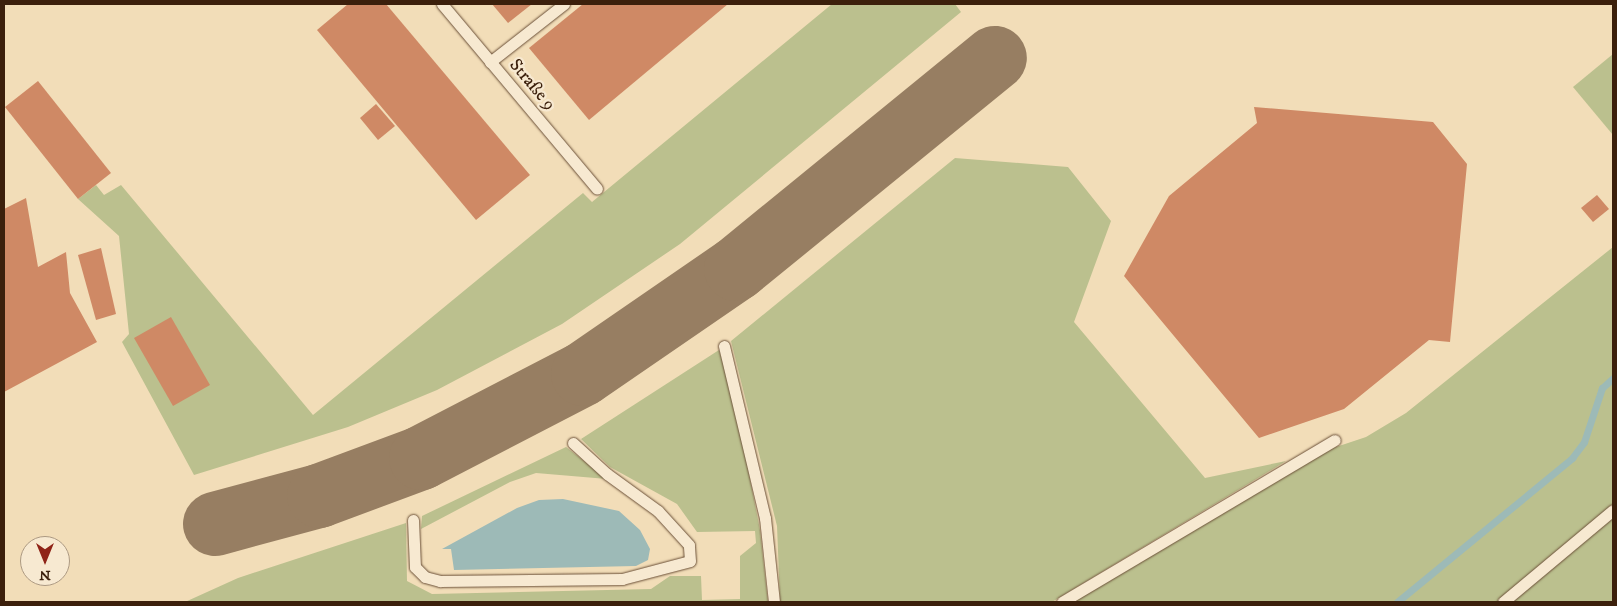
<!DOCTYPE html>
<meta charset="utf-8">
<style>
body{margin:0}
#map{position:relative;width:1617px;height:606px;overflow:hidden;background:#f2ddb8;font-family:"IM FELL DW Pica",serif}
div>[style]{position:absolute}
.green>*{inset:0;background:#bbc08e}
.water>*{inset:0;background:#9dbab7}
.stream>*{height:7px;margin:-3.5px;padding:0 3.5px;transform-origin:3.5px;border-radius:3.5px;background:#9dbab7}
.taxiway>*{height:64px;margin:-32px;padding:0 32px;transform-origin:32px;border-radius:32px;background:#977e62}
.building>*{inset:0;background:#cf8965}
.roads{filter:drop-shadow(0 0 1px #6a4f37) drop-shadow(0 0 1px #6a4f37)}
.service>*{height:11px;margin:-5.5px;padding:0 5.5px;transform-origin:5.5px;border-radius:5.5px;background:#f7e9d1}
span{translate:-50% -50%;white-space:nowrap;text-align:center;line-height:1.15;-webkit-text-stroke:4.5px #f7e9d1;paint-order:stroke}
.street-label{font-size:18px;color:#3c200c}
.frame{position:absolute;inset:0;border:5px solid #3c200c;pointer-events:none}
.north{position:absolute;left:20px;top:536px;width:50px;height:50px;box-sizing:border-box;background:#f7e9d1;border:1px solid #ac9982;border-radius:50%;rotate:180deg;font-size:14px;font-weight:700;line-height:20px;text-align:center;color:#3c200c}
.north::after{content:'';display:block;margin:auto;width:18px;height:22px;background:#8f2418;clip-path:polygon(50% 0,100% 100%,50% 72%,0 100%)}
</style>
<div id="map">
<div class="green">
<i style="clip-path:polygon(832px 4px,955px 4px,961px 12px,680px 244px,562px 324px,437px 390px,348px 427px,194px 475px,122px 342px,129px 334px,119px 236px,78px 199px,96px 185px,104px 195px,121px 185px,313px 415px,583px 193px,592px 202px)"></i>
<i style="clip-path:polygon(1613px 54px,1613px 135px,1573px 87px)"></i>
<i style="clip-path:polygon(955px 158px,1068px 167px,1111px 221px,1074px 322px,1205px 478px,1286px 461px,1052px 602px,780px 602px,777px 526px,731px 341px)"></i>
<i style="clip-path:polygon(1613px 247px,1613px 602px,1073px 602px,1153px 551px,1333px 448px,1366px 437px,1406px 413px)"></i>
<i style="clip-path:polygon(719px 350px,735px 402px,760px 530px,768px 602px,185px 602px,238px 578px,406px 523px,407px 581px,432px 594px,651px 589px,670px 576px,701px 576px,702px 600px,740px 599px,740px 556px,756px 543px,755px 531px,697px 532px,677px 504px,610px 467px,581px 439px)"></i>
<i style="clip-path:polygon(566px 447px,607px 479px,536px 473px,510px 482px,421px 529px,422px 516px)"></i>
</div>
<div class="water">
<i style="clip-path:polygon(563px 499px,619px 511px,640px 530px,650px 549px,648px 560px,636px 566px,454px 570px,451px 549px,442px 549px,517px 508px,539px 500px)"></i>
</div>
<div class="stream">
<i style="left:1397px;top:602px;width:227px;rotate:-39.4deg"></i>
<i style="left:1572px;top:458px;width:20px;rotate:-53deg"></i>
<i style="left:1584px;top:442px;width:57px;rotate:-71.6deg"></i>
<i style="left:1602px;top:388px;width:15px;rotate:-42deg"></i>
</div>
<div class="taxiway">
<i style="left:215px;top:524px;width:108px;rotate:-15.1deg"></i>
<i style="left:319px;top:496px;width:109px;rotate:-20.4deg"></i>
<i style="left:421px;top:458px;width:182px;rotate:-27.4deg"></i>
<i style="left:583px;top:374px;width:186px;rotate:-34.5deg"></i>
<i style="left:736px;top:269px;width:334px;rotate:-39.2deg"></i>
</div>
<div class="building">
<i style="clip-path:polygon(348px 4px,386px 4px,530px 175px,476px 220px,317px 30px)"></i>
<i style="clip-path:polygon(492px 4px,532px 4px,508px 23px)"></i>
<i style="clip-path:polygon(583px 4px,728px 4px,589px 120px,529px 48px)"></i>
<i style="clip-path:polygon(38px 81px,111px 173px,78px 199px,5px 107px)"></i>
<i style="clip-path:polygon(376px 104px,395px 126px,378px 140px,360px 118px)"></i>
<i style="clip-path:polygon(1254px 107px,1433px 122px,1467px 164px,1450px 342px,1429px 340px,1344px 409px,1259px 438px,1124px 276px,1169px 196px,1257px 123px)"></i>
<i style="clip-path:polygon(1597px 195px,1609px 209px,1593px 222px,1581px 208px)"></i>
<i style="clip-path:polygon(26px 198px,38px 267px,66px 252px,70px 293px,97px 342px,4px 392px,4px 209px)"></i>
<i style="clip-path:polygon(101px 248px,116px 314px,96px 320px,78px 255px)"></i>
<i style="clip-path:polygon(171px 317px,210px 385px,173px 406px,134px 338px)"></i>
</div>
<div class="roads">
<div class="service">
<i style="left:442px;top:4px;width:241px;rotate:50deg"></i>
<i style="left:490px;top:62px;width:94px;rotate:-38.1deg"></i>
<i style="left:724px;top:346px;width:177px;rotate:76.6deg"></i>
<i style="left:765px;top:518px;width:84px;rotate:83.9deg"></i>
<i style="left:413px;top:520px;width:47px;rotate:87.6deg"></i>
<i style="left:415px;top:567px;width:14px;rotate:45deg"></i>
<i style="left:425px;top:577px;width:16px;rotate:15deg"></i>
<i style="left:440px;top:581px;width:182px;rotate:-0.6deg"></i>
<i style="left:622px;top:579px;width:70px;rotate:-14.8deg"></i>
<i style="left:690px;top:561px;width:16px;rotate:-94deg"></i>
<i style="left:689px;top:545px;width:46px;rotate:-132.4deg"></i>
<i style="left:658px;top:511px;width:63px;rotate:-144deg"></i>
<i style="left:607px;top:474px;width:46px;rotate:-137.6deg"></i>
<i style="left:1062px;top:602px;width:317px;rotate:-30.7deg"></i>
<i style="left:1503px;top:602px;width:143px;rotate:-39.9deg"></i>
</div>
</div>
<div class="street-label">
<span style="left:532px;top:85px;rotate:50deg">Straße 9</span>
</div>
<div class="frame"></div>
<div class="north">N</div>
</div>
